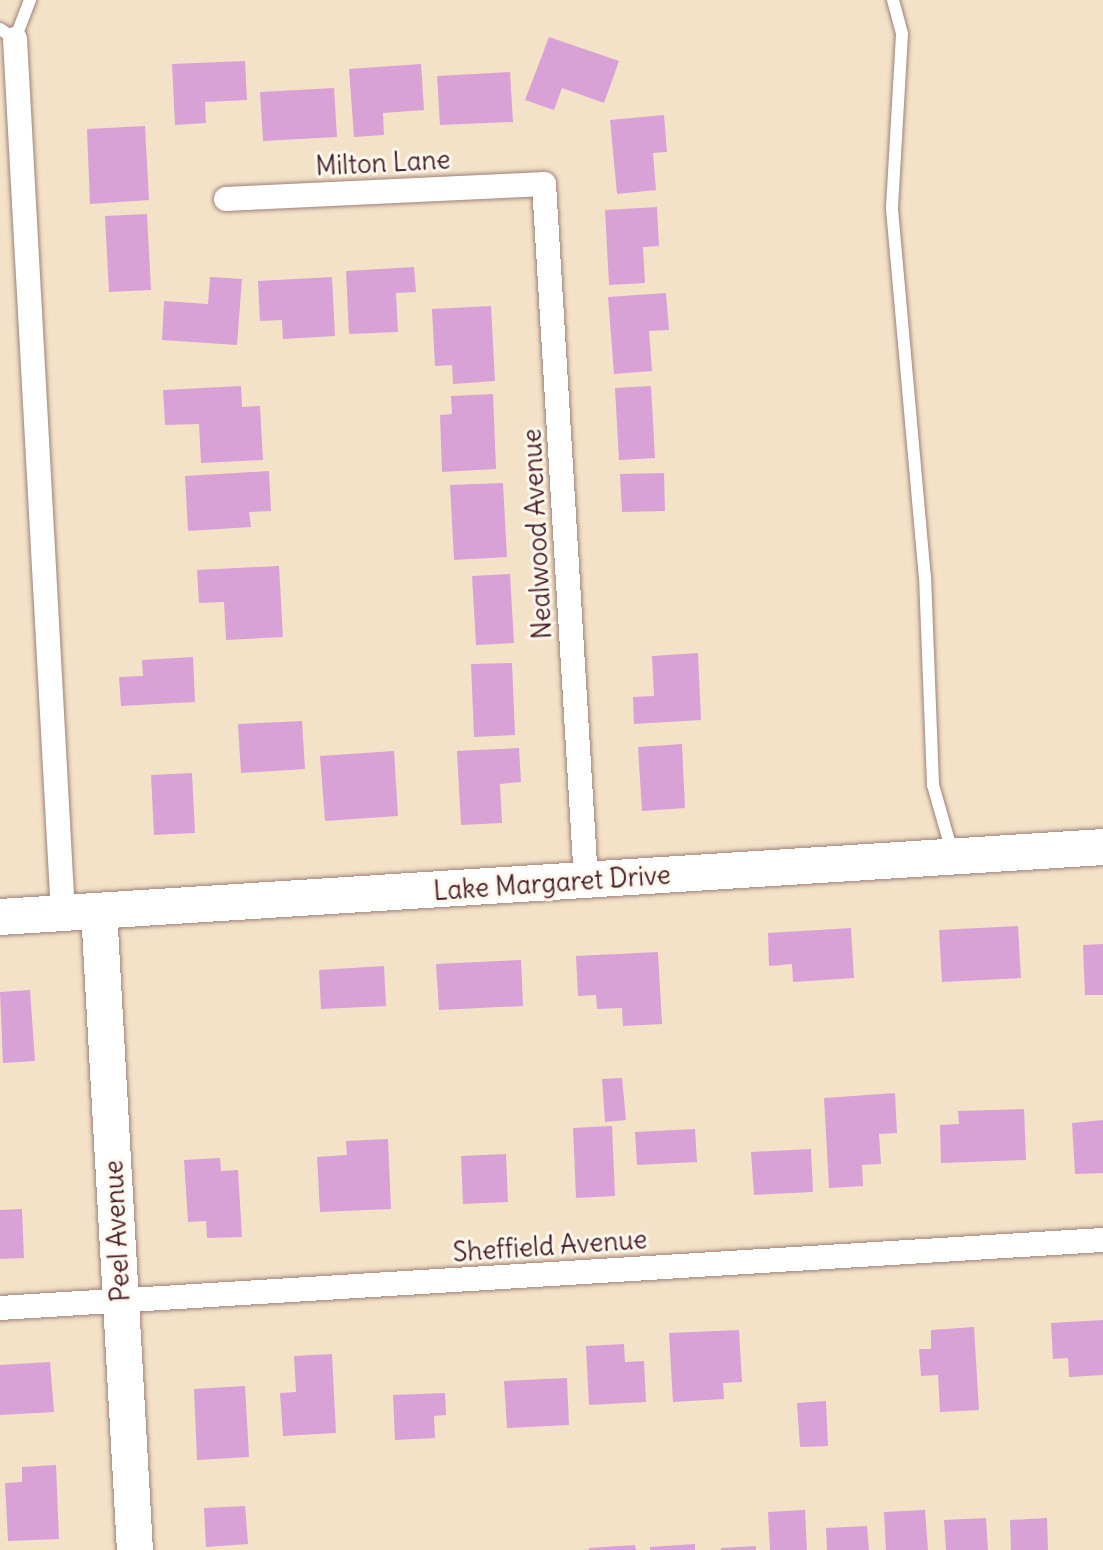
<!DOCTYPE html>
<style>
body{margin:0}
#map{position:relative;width:1103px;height:1550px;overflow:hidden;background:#f4e2c8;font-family:Delius,sans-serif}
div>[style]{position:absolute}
.building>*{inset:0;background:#d8a2d6}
.roads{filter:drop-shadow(0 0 2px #9f807a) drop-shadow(0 0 2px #9f807a)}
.lane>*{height:12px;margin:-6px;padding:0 6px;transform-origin:6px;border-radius:6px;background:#fff}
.street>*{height:24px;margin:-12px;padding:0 12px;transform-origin:12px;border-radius:12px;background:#fff}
.secondary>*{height:36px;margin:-18px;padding:0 18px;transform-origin:18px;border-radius:18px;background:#fff}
span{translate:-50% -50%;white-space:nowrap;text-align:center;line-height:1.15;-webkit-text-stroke:6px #fbf7ec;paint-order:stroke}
.street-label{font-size:26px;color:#4a1f2b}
</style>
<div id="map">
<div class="building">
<i style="clip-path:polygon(549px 37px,619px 61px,604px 103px,562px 88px,554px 110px,525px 100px)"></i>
<i style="clip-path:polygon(245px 61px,247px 100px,205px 102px,206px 123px,175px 125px,172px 64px)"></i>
<i style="clip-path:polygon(421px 64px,424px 110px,383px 113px,384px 135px,354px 137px,349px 69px)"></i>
<i style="clip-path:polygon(510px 72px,513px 122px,440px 125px,437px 76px)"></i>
<i style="clip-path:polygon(334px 88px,337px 137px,263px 141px,260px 92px)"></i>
<i style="clip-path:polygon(664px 115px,667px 152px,653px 153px,656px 190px,617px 194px,610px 120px)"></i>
<i style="clip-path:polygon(145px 126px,149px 200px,90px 204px,87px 129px)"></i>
<i style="clip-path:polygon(657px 207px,659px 246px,643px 247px,645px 283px,609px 285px,605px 210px)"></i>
<i style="clip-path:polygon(147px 214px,151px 290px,109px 292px,105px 216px)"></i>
<i style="clip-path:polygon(414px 267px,416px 292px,396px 293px,398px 332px,349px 334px,346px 271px)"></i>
<i style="clip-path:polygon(210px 277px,242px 279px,237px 345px,162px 340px,164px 301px,208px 304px)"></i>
<i style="clip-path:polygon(332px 277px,335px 336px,283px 339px,282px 320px,260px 321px,258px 281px)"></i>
<i style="clip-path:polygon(666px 293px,669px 330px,649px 331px,652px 371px,614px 374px,608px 297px)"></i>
<i style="clip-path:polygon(491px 306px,495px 381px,453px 384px,452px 365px,435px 366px,432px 309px)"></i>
<i style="clip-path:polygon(241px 386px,242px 407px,260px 406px,263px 460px,201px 463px,199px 424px,165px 425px,163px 390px)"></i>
<i style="clip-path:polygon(651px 386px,655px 458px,619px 460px,615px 388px)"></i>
<i style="clip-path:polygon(493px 394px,496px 469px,442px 472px,440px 415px,452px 414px,451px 396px)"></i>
<i style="clip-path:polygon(269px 471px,271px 511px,249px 512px,251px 527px,188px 531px,185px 476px)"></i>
<i style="clip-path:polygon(664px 473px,665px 511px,622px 512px,620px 474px)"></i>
<i style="clip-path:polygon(503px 483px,507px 557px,454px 560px,450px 485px)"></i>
<i style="clip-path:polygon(279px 566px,283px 637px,226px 640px,224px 602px,199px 603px,197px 570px)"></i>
<i style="clip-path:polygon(510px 574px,514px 643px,476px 645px,472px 576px)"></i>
<i style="clip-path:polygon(698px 653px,701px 720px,634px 724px,633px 697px,654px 696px,652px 656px)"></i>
<i style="clip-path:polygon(193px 657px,195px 702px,121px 706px,119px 677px,143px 676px,142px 660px)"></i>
<i style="clip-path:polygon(512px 663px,515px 735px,474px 737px,471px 664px)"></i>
<i style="clip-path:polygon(302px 721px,305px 769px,241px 773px,238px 724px)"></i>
<i style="clip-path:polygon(682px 744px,685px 808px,642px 811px,638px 747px)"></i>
<i style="clip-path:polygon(519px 748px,521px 782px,500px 784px,502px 823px,461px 825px,457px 751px)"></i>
<i style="clip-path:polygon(394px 751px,398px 816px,325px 821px,320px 756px)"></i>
<i style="clip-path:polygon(192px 773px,195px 833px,154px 835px,151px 775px)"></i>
<i style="clip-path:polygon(1018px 926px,1021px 978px,942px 982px,939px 930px)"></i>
<i style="clip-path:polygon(851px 928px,854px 978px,793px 982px,792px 964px,769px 966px,768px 933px)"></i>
<i style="clip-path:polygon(1103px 944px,1103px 995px,1085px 995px,1083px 945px)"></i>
<i style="clip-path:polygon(658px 952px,662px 1024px,623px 1026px,622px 1008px,597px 1009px,596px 995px,578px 996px,576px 956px)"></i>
<i style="clip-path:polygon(521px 960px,523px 1006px,439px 1010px,436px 964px)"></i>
<i style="clip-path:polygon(384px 966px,386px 1006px,321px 1009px,319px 970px)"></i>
<i style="clip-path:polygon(30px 990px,35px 1061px,3px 1063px,0 992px)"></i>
<i style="clip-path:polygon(622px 1078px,626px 1120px,605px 1122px,602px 1079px)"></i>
<i style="clip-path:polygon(895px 1093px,897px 1133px,879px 1134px,881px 1164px,862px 1165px,863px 1186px,829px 1188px,824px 1098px)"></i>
<i style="clip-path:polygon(1024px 1109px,1026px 1160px,941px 1163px,940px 1125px,959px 1124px,958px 1111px)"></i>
<i style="clip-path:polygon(1103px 1120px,1103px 1173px,1075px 1174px,1072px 1123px)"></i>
<i style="clip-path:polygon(612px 1126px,615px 1196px,576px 1198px,573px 1128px)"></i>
<i style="clip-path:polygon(695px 1129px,697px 1162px,637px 1165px,635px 1132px)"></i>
<i style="clip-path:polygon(388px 1139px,391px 1209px,320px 1212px,317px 1157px,347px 1155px,346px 1141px)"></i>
<i style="clip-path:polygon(811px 1149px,813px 1192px,754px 1195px,751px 1152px)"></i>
<i style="clip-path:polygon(506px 1154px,508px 1202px,463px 1204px,461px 1156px)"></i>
<i style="clip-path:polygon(220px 1158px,221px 1171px,238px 1170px,242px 1237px,207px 1238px,206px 1221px,188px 1222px,184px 1160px)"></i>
<i style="clip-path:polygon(22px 1209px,24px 1258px,0 1259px,0 1210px)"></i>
<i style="clip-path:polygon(1103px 1320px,1103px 1375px,1069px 1377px,1068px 1358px,1053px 1359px,1051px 1323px)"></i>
<i style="clip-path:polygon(974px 1327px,979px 1410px,940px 1412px,938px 1375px,921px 1376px,919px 1349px,931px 1349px,931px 1330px)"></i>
<i style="clip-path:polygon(739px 1330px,742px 1382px,723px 1383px,724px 1399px,673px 1402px,669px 1333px)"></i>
<i style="clip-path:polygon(624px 1344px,625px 1362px,644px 1361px,646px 1402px,589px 1405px,586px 1346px)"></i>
<i style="clip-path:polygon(332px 1354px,336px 1433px,283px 1436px,280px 1393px,296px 1392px,294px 1356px)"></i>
<i style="clip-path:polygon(50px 1362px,54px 1412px,0 1415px,0 1365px)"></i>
<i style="clip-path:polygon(567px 1378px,569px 1425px,507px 1428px,504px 1381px)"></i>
<i style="clip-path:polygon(245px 1386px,249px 1457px,197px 1460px,194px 1389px)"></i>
<i style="clip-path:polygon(445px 1393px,446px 1415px,434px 1416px,435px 1438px,395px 1440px,393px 1395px)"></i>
<i style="clip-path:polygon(826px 1401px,828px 1446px,800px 1447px,797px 1403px)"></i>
<i style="clip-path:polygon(56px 1465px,59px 1539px,8px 1541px,5px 1483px,22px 1482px,22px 1467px)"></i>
<i style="clip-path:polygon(245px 1506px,248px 1544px,206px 1547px,204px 1508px)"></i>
<i style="clip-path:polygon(805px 1510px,807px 1550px,770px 1550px,768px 1512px)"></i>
<i style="clip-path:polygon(925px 1510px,928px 1550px,886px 1550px,884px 1512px)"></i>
<i style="clip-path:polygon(986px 1518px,988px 1550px,946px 1550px,944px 1520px)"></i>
<i style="clip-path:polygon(1047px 1518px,1048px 1550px,1011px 1550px,1010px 1520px)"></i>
<i style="clip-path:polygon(867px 1526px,869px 1550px,827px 1550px,826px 1528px)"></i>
<i style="clip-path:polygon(695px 1544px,695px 1550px,650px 1550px,650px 1547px)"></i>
<i style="clip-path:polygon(635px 1545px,636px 1550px,589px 1550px,589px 1548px)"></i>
<i style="clip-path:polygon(756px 1546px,756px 1550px,721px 1550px,721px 1548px)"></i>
</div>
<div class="roads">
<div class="lane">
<i style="left:893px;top:0;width:35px;rotate:75deg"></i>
<i style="left:902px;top:34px;width:175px;rotate:93.3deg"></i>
<i style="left:892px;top:209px;width:368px;rotate:84.9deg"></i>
<i style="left:925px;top:576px;width:209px;rotate:87.8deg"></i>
<i style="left:933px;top:785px;width:73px;rotate:74.1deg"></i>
<i style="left:0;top:29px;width:18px;rotate:34deg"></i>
<i style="left:15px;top:39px;width:42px;rotate:-69deg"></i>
</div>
<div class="street">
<i style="left:15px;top:39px;width:875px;rotate:86.86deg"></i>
<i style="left:226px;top:199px;width:318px;rotate:-2.7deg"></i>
<i style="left:544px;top:184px;width:697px;rotate:86.55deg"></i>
<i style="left:0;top:1308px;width:1105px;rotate:-3.53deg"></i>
</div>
<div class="secondary">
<i style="left:99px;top:911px;width:640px;rotate:86.78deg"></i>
<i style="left:0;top:917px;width:1105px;rotate:-3.63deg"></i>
</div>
</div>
<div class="street-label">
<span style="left:383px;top:163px;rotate:-3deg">Milton Lane</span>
<span style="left:537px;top:534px;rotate:-93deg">Nealwood Avenue</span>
<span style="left:552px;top:883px;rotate:-4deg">Lake Margaret Drive</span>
<span style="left:117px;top:1231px;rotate:-93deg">Peel Avenue</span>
<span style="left:550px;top:1246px;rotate:-4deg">Sheffield Avenue</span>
</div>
</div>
